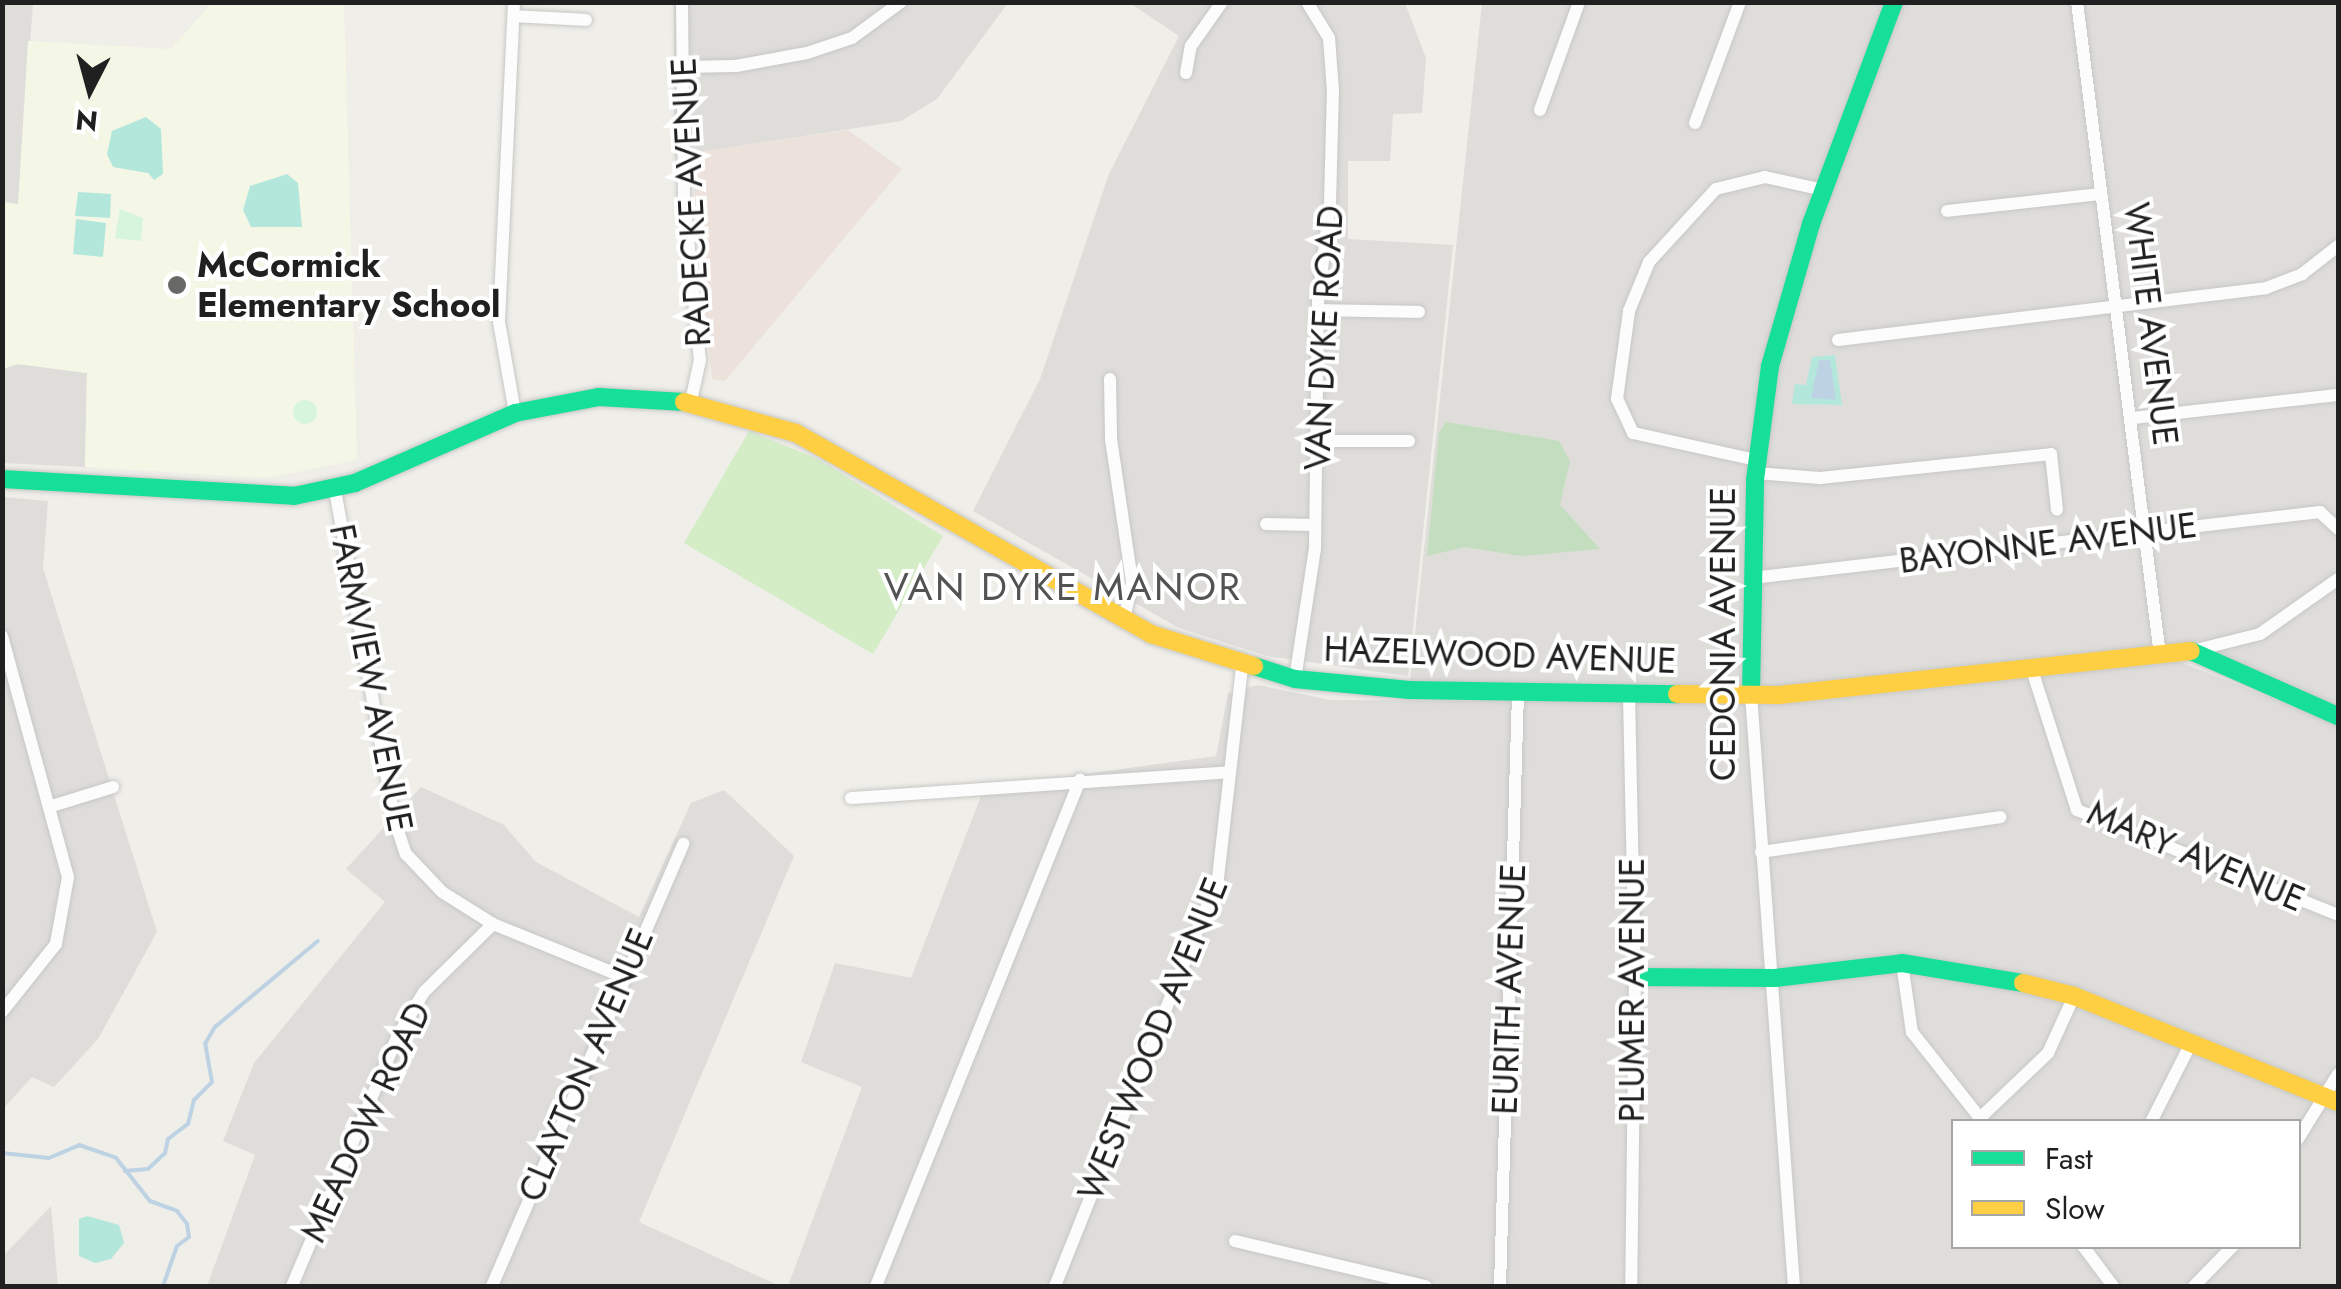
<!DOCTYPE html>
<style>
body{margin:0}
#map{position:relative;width:2341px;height:1289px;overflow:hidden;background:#efeee9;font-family:Jost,sans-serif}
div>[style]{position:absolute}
.residential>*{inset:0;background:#deddda}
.commercial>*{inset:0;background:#ede1db}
.education>*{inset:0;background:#f4f7e5}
.grass>*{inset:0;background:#d4edc7}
.forest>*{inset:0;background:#c3debe}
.park>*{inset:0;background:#d7f5dd}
.round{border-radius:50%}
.pitch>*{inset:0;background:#b4e7dc}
.water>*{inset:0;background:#bdd2e2}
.stream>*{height:4px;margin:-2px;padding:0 2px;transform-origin:2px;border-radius:2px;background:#bdd2e2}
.roads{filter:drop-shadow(0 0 2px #c7c7c5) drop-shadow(0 0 2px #c7c7c5)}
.street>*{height:12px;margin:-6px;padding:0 6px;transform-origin:6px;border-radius:6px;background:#fdfcfc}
.fast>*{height:18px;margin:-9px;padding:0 9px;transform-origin:9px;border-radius:9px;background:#16e098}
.slow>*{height:18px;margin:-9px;padding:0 9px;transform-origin:9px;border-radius:9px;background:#ffcf43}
.dots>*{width:28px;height:28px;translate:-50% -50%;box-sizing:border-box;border:5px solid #fff;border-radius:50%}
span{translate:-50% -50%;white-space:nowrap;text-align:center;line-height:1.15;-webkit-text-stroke:8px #fff;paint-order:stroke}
.street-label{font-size:35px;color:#202020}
.poi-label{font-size:35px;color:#202020;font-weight:700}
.left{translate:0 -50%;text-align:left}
.neighbourhood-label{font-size:38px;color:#535353;letter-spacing:2.5px}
.frame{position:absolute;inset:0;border:5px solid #202020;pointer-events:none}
.legend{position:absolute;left:1951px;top:1119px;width:350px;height:130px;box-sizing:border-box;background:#fff;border:2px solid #a6a6a6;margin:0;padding:12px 18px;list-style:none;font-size:30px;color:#202020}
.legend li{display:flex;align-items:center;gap:20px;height:50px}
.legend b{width:50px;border:2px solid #a6a6a6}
.north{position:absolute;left:40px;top:40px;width:100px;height:100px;-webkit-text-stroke:8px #fff;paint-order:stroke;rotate:186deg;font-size:28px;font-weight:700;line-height:40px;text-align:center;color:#202020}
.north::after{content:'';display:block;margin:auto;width:35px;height:45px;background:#202020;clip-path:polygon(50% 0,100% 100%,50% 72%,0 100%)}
</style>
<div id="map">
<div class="residential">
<i style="clip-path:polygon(2px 3px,33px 3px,18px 205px,3px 202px)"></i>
<i style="clip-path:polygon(674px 3px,1008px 3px,937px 99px,901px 121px,674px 156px)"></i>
<i style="clip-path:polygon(1130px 3px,1405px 3px,1426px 58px,1422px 113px,1393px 114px,1390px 161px,1348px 161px,1348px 239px,1453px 245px,1408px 676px,1267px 656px,1179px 628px,973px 511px,1040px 379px,1109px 174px,1179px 36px)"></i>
<i style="clip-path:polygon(1482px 3px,2338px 3px,2338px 716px,2199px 658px,1896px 685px,1409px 690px)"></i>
<i style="clip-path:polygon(18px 364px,87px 373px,85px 467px,3px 463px,2px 369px)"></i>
<i style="clip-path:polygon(3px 497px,48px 501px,43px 568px,157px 932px,98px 1039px,54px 1087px,32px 1077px,3px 1109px)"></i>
<i style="clip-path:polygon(evenodd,2177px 661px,2338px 724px,2338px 1286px,788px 1286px,862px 1087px,801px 1062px,835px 963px,911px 978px,984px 788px,1216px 756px,1228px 693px,1258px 685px,1330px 700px,1797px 703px,2177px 661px,1954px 1122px,2298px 1122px,2298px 1246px,1954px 1246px,1954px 1122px)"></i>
<i style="clip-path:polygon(421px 787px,504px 825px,536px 862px,639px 917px,691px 803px,724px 790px,794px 856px,639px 1222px,780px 1286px,207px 1286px,255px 1155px,223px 1141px,254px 1063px,385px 902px,346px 869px)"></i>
<i style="clip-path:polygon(51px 1206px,58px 1286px,3px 1286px,3px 1256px)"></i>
</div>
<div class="commercial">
<i style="clip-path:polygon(848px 130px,902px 169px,725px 381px,712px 379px,691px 153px)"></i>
</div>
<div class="education">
<i style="clip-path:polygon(212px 3px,344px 3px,357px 460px,267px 478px,85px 467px,87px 373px,18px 364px,3px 369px,3px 202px,18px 204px,28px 41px,171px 49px)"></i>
</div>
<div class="grass">
<i style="clip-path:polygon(749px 431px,818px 459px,943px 536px,873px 654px,684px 543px)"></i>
</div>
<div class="forest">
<i style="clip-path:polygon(1446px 422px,1559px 441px,1570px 461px,1560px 505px,1600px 549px,1521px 556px,1465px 547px,1427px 556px,1439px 433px)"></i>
</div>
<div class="park">
<i style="clip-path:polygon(120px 209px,143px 218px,141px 241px,115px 238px)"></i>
<i class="round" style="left:293px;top:400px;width:24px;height:24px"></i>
</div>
<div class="pitch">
<i style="clip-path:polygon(146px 117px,161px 129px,163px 174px,154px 180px,148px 173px,113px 167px,107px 154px,112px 131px)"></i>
<i style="clip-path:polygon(287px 174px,298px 183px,302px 227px,251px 227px,243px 210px,250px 186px)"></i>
<i style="clip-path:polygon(78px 192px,111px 194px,110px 218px,75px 216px)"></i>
<i style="clip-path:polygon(76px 219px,106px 223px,103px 257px,73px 254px)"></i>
<i style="clip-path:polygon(1835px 355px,1842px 405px,1792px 404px,1795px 384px,1806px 385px,1812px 357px)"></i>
<i style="clip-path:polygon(87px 1216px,119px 1225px,124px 1243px,111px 1259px,95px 1263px,79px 1256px,79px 1219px)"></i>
</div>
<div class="water">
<i style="clip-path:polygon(1819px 360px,1830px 360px,1836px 400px,1811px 398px)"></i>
</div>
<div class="stream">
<i style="left:2px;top:1153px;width:47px;rotate:6.1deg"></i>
<i style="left:49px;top:1158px;width:33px;rotate:-23deg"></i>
<i style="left:79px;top:1145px;width:39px;rotate:19deg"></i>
<i style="left:116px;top:1158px;width:55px;rotate:51.7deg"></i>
<i style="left:150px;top:1201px;width:29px;rotate:20deg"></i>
<i style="left:177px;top:1211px;width:16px;rotate:52deg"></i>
<i style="left:187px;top:1224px;width:13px;rotate:81deg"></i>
<i style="left:189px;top:1237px;width:15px;rotate:143deg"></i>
<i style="left:177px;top:1246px;width:42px;rotate:109.3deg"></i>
<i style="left:125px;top:1171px;width:23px;rotate:-5deg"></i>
<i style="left:148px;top:1169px;width:23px;rotate:-43deg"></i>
<i style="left:165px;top:1153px;width:14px;rotate:-78deg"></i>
<i style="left:168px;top:1139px;width:25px;rotate:-37deg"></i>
<i style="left:188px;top:1124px;width:25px;rotate:-76deg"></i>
<i style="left:194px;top:1100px;width:25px;rotate:-45deg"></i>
<i style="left:212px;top:1082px;width:39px;rotate:-100deg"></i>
<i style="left:205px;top:1044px;width:20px;rotate:-60deg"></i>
<i style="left:215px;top:1027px;width:134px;rotate:-39.9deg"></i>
</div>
<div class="roads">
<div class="street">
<i style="left:514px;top:2px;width:320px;rotate:92.7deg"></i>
<i style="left:499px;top:322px;width:92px;rotate:80deg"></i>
<i style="left:682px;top:2px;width:196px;rotate:89.4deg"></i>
<i style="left:684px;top:198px;width:163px;rotate:84.4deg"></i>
<i style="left:700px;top:360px;width:42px;rotate:102.4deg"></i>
<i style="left:2077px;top:2px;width:658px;rotate:82.76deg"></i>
<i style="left:514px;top:16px;width:72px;rotate:3.2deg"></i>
<i style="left:682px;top:67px;width:54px;rotate:-1.1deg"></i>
<i style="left:736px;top:66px;width:72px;rotate:-10.4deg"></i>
<i style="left:807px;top:53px;width:47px;rotate:-18.4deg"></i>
<i style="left:852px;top:38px;width:61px;rotate:-36.3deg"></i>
<i style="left:1186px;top:73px;width:27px;rotate:-80deg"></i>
<i style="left:1191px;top:46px;width:54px;rotate:-54.8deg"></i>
<i style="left:1540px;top:110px;width:115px;rotate:-70.1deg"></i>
<i style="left:1695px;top:123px;width:129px;rotate:-69.6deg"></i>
<i style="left:1947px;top:211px;width:155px;rotate:-6.3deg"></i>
<i style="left:1318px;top:310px;width:101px;rotate:1.1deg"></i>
<i style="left:1838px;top:340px;width:431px;rotate:-6.9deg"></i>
<i style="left:2266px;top:288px;width:39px;rotate:-21deg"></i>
<i style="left:2302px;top:274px;width:46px;rotate:-37.9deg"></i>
<i style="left:1110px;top:379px;width:60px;rotate:89deg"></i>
<i style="left:1111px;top:439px;width:145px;rotate:81.6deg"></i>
<i style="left:1132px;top:582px;width:40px;rotate:102deg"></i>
<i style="left:2132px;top:418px;width:207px;rotate:-6.4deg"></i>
<i style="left:1318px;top:441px;width:91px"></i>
<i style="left:1756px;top:460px;width:126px;rotate:-167.6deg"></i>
<i style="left:1633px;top:433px;width:38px;rotate:-115deg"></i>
<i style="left:1617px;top:399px;width:89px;rotate:-82.2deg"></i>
<i style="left:1629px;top:311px;width:53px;rotate:-67.8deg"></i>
<i style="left:1649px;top:262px;width:99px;rotate:-47.5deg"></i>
<i style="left:1716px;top:189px;width:50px;rotate:-13.8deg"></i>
<i style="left:1765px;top:177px;width:59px;rotate:12.6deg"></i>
<i style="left:1756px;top:473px;width:64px;rotate:4.5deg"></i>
<i style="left:1820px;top:478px;width:232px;rotate:-5.9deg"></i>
<i style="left:2051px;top:454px;width:56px;rotate:83.9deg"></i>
<i style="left:335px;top:490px;width:333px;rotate:79.8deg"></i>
<i style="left:394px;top:818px;width:38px;rotate:72deg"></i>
<i style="left:406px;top:854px;width:52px;rotate:46.5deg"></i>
<i style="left:442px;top:892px;width:60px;rotate:32.1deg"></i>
<i style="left:493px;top:924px;width:138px;rotate:22.1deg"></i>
<i style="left:1266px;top:524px;width:49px;rotate:1.2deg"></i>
<i style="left:1752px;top:578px;width:572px;rotate:-6.63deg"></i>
<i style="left:2320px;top:512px;width:25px;rotate:43deg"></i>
<i style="left:2px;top:636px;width:250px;rotate:74.7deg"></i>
<i style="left:68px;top:877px;width:68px;rotate:100.2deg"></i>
<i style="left:56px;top:944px;width:87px;rotate:128.5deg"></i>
<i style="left:2196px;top:650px;width:66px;rotate:-14deg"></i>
<i style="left:2260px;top:634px;width:95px;rotate:-35.2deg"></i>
<i style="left:2032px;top:670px;width:147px;rotate:72.2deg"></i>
<i style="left:2077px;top:810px;width:281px;rotate:21.9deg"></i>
<i style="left:1295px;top:679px;width:132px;rotate:-81.3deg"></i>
<i style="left:1315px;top:549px;width:247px;rotate:-89.3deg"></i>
<i style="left:1318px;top:302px;width:100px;rotate:-83.1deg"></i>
<i style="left:1330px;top:203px;width:112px;rotate:-88.5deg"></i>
<i style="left:1333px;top:91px;width:53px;rotate:-94.3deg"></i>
<i style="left:1329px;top:38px;width:42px;rotate:-121.4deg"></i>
<i style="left:1629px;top:694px;width:283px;rotate:88.8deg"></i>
<i style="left:1635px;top:977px;width:309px;rotate:90.7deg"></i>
<i style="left:1751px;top:694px;width:594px;rotate:85.85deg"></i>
<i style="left:851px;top:798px;width:380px;rotate:-3.9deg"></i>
<i style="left:52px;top:806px;width:64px;rotate:-17.3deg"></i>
<i style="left:1761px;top:852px;width:242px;rotate:-8.3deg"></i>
<i style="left:1902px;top:963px;width:70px;rotate:81.8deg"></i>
<i style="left:1912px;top:1032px;width:115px;rotate:51.7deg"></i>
<i style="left:1980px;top:1118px;width:94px;rotate:-43.7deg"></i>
<i style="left:2048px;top:1053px;width:63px;rotate:-65.5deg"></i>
<i style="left:2151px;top:1122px;width:89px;rotate:-63.1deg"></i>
<i style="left:2298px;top:1139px;width:76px;rotate:-58.4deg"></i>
<i style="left:1235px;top:1241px;width:196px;rotate:13.3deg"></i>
<i style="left:2083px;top:1246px;width:50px;rotate:53.1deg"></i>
<i style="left:292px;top:1286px;width:272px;rotate:-67.1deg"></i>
<i style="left:398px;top:1035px;width:50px;rotate:-58.8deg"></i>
<i style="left:424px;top:992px;width:97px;rotate:-44.6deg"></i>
<i style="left:492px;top:1286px;width:482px;rotate:-66.6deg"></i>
<i style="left:876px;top:1286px;width:546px;rotate:-68.04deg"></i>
<i style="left:1055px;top:1286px;width:439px;rotate:-68.2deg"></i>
<i style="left:1218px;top:878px;width:212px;rotate:-83.5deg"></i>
<i style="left:1500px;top:1286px;width:594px;rotate:-88.26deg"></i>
<i style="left:2194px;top:1286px;width:56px;rotate:-45.7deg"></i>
</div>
<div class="fast">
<i style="left:2px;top:479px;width:292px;rotate:3.3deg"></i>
<i style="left:294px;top:496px;width:62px;rotate:-12deg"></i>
<i style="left:355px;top:483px;width:175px;rotate:-23.6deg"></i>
<i style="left:515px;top:413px;width:86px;rotate:-10.8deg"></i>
<i style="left:599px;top:397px;width:85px;rotate:3.4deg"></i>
<i style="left:2191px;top:651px;width:161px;rotate:23.9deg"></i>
<i style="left:1254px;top:666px;width:43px;rotate:17.6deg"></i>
<i style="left:1295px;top:679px;width:115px;rotate:5.5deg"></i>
<i style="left:1409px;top:690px;width:268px;rotate:0.9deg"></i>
<i style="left:1751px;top:694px;width:214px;rotate:-88.9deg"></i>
<i style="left:1755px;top:480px;width:115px;rotate:-82.5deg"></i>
<i style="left:1770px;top:366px;width:148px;rotate:-73.9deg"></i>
<i style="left:1811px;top:224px;width:237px;rotate:-69.5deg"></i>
<i style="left:1635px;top:977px;width:140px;rotate:0.4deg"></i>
<i style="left:1775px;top:978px;width:128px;rotate:-6.7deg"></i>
<i style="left:1902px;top:963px;width:123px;rotate:9.4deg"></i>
</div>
<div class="slow">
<i style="left:684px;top:402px;width:116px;rotate:15.5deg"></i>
<i style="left:796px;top:433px;width:408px;rotate:29.5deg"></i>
<i style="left:1151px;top:634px;width:108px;rotate:17.3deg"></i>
<i style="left:1677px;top:694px;width:102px;rotate:0.6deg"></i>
<i style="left:1779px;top:695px;width:414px;rotate:-6.1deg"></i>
<i style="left:2023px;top:983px;width:53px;rotate:14.3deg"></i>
<i style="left:2074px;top:996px;width:284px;rotate:21.9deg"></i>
</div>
</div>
<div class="dots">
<i style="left:177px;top:285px;background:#686866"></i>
</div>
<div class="street-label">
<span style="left:691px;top:202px;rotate:-93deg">RADECKE AVENUE</span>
<span style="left:2151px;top:324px;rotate:83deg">WHITE AVENUE</span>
<span style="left:1324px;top:338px;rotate:-87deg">VAN DYKE ROAD</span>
<span style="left:2048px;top:543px;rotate:-7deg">BAYONNE AVENUE</span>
<span style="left:1723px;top:634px;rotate:-90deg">CEDONIA AVENUE</span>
<span style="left:1500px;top:655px;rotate:2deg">HAZELWOOD AVENUE</span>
<span style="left:371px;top:678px;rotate:79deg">FARMVIEW AVENUE</span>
<span style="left:2196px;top:856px;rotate:23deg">MARY AVENUE</span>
<span style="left:1509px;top:989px;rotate:-88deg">EURITH AVENUE</span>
<span style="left:1632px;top:990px;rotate:-90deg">PLUMER AVENUE</span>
<span style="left:1153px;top:1039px;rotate:-68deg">WESTWOOD AVENUE</span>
<span style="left:586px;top:1065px;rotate:-67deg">CLAYTON AVENUE</span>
<span style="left:366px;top:1122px;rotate:-65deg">MEADOW ROAD</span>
</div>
<div class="poi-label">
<span class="left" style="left:197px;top:285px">McCormick<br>Elementary School</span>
</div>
<div class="neighbourhood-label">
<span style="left:1063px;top:587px">VAN DYKE MANOR</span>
</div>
<div class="frame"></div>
<ul class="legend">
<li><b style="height:12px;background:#16e098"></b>Fast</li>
<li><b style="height:12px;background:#ffcf43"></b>Slow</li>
</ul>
<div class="north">N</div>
</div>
